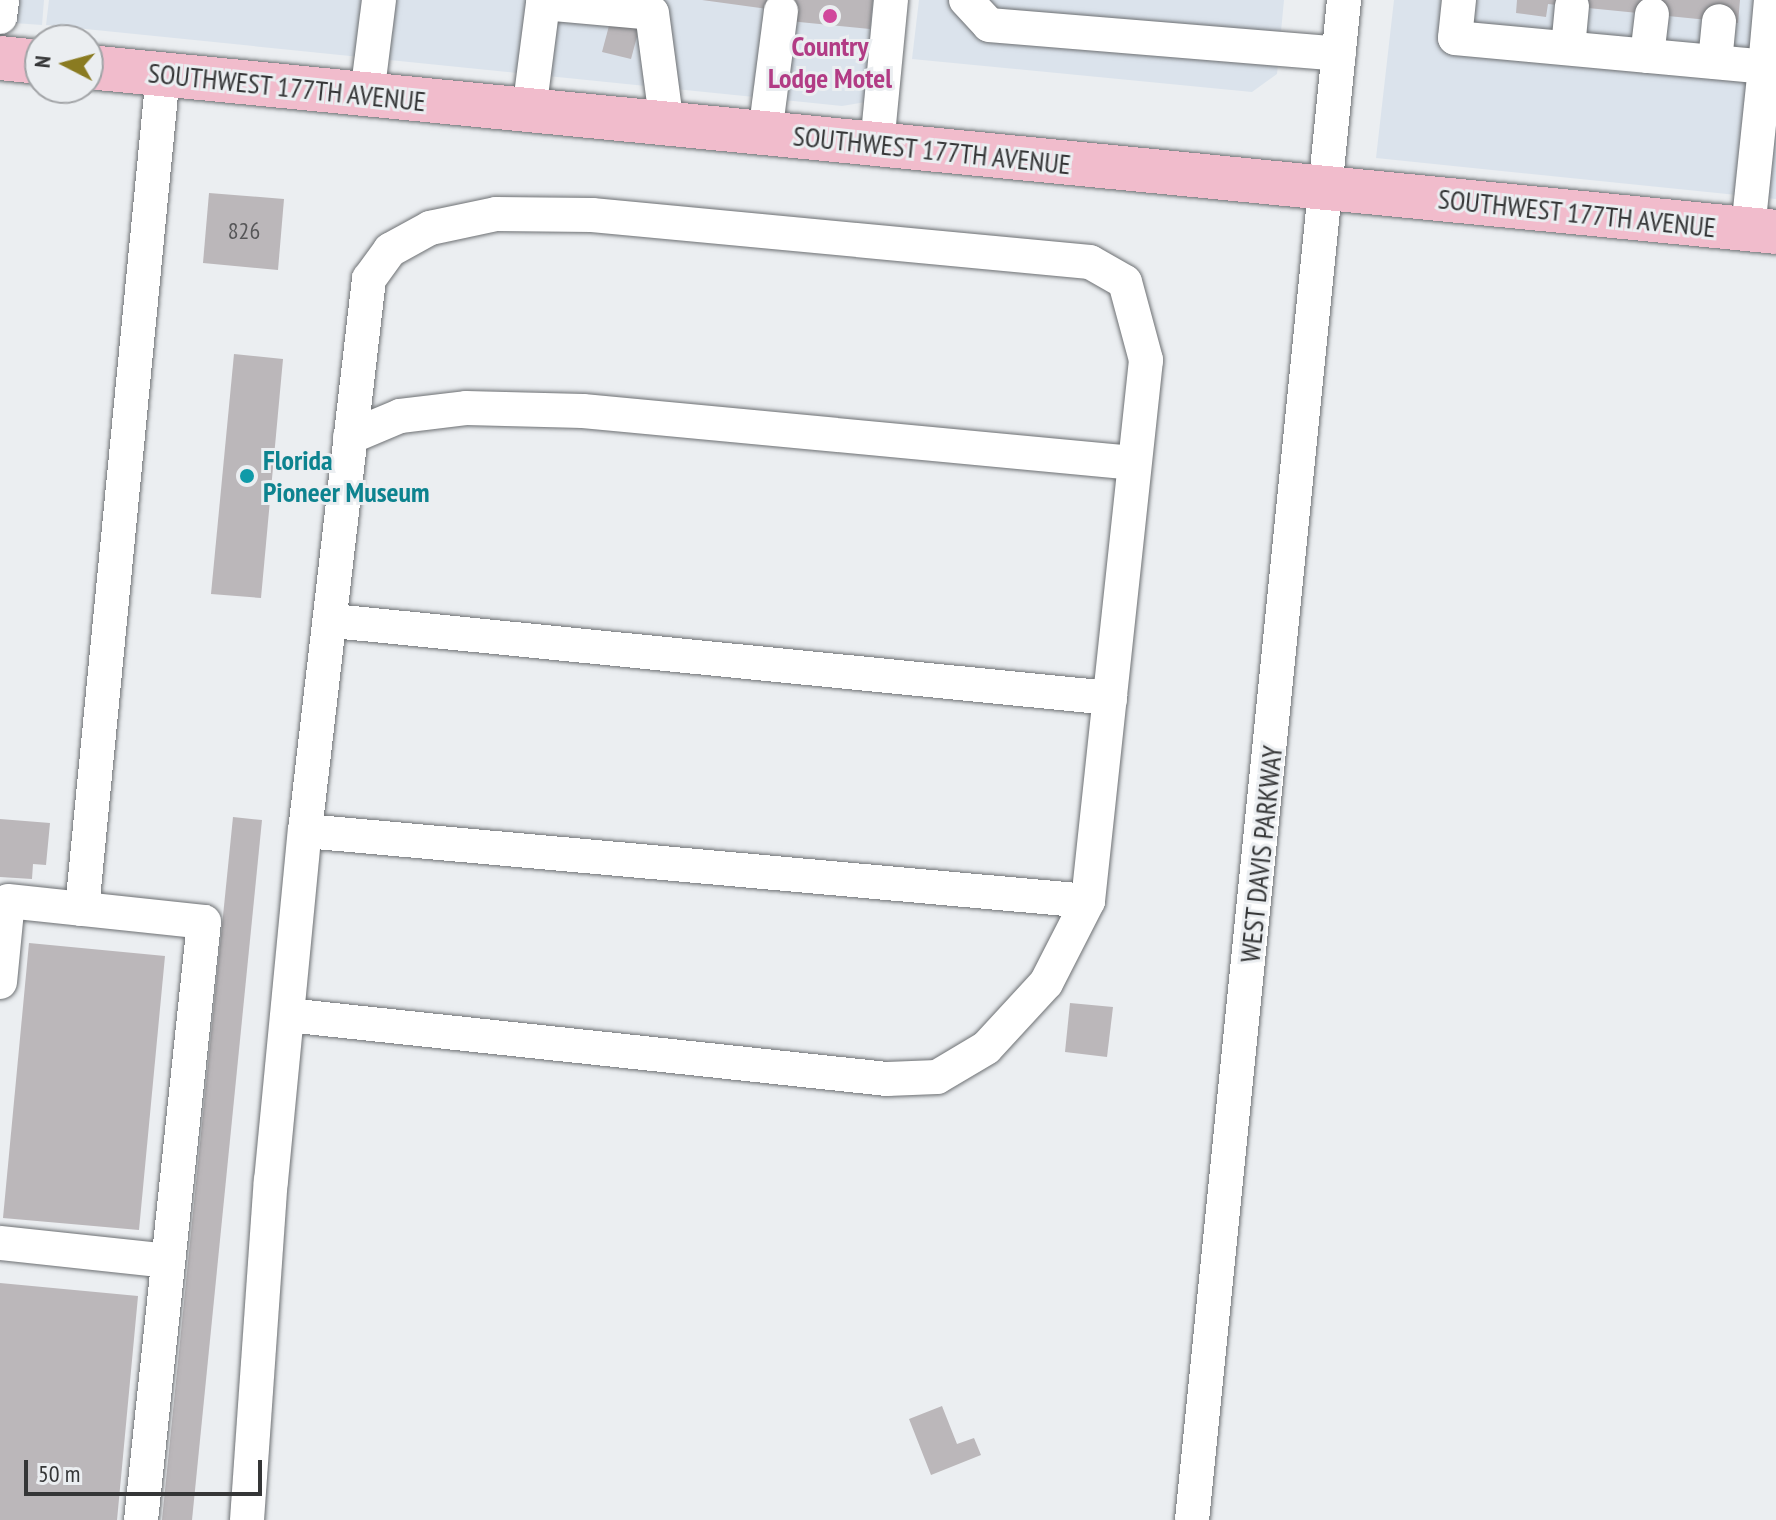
<!DOCTYPE html>
<style>
body{margin:0}
#map{position:relative;width:1776px;height:1520px;overflow:hidden;background:#ebeef1;font-family:"PT Sans Narrow",sans-serif}
div>[style]{position:absolute}
.built>*{inset:0;background:#dbe3ec}
.building>*{inset:0;background:#bbb7ba}
.roads{filter:drop-shadow(0 0 2px #6d7073) drop-shadow(0 0 2px #6d7073)}
.minor>*{height:34px;margin:-17px;padding:0 17px;transform-origin:17px;border-radius:17px;background:#fff}
.major>*{height:44px;margin:-22px;padding:0 22px;transform-origin:22px;border-radius:22px;background:#f1bccc}
.dots>*{width:22px;height:22px;translate:-50% -50%;box-sizing:border-box;border:4px solid #ebeef1;border-radius:50%}
span{translate:-50% -50%;white-space:nowrap;text-align:center;line-height:1.15;-webkit-text-stroke:6px #ebeef1;paint-order:stroke}
.number-label{font-size:24px;color:#565658}
.number-label span{-webkit-text-stroke-width:0}
.hotel-label{font-size:28px;color:#b23c85;font-weight:700}
.street-label{font-size:28px;color:#353637}
.culture-label{font-size:28px;color:#0d838f;font-weight:700}
.left{translate:0 -50%;text-align:left}
.north{position:absolute;left:24px;top:24px;width:80px;height:80px;box-sizing:border-box;background:#ebeef1;border:2px solid #a2a4a7;border-radius:50%;rotate:276deg;font-size:22px;font-weight:700;line-height:32px;text-align:center;color:#353637}
.north::after{content:'';display:block;margin:auto;width:28px;height:36px;background:#8a7b21;clip-path:polygon(50% 0,100% 100%,50% 72%,0 100%)}
.scale{position:absolute;left:24px;top:1460px;width:238px;height:36px;box-sizing:border-box;border:4px solid #353637;border-top:0;padding-left:10px;font-size:24px;line-height:28px;white-space:nowrap;color:#353637;-webkit-text-stroke:6px #ebeef1;paint-order:stroke}
</style>
<div id="map">
<div class="built">
<i style="clip-path:polygon(0 0,44px 0,42px 25px,0 22px)"></i>
<i style="clip-path:polygon(49px 0,907px 0,896px 97px,842px 106px,46px 25px)"></i>
<i style="clip-path:polygon(919px 0,1284px 0,1277px 74px,1252px 92px,912px 59px)"></i>
<i style="clip-path:polygon(1394px 0,1776px 0,1776px 199px,1376px 158px)"></i>
</div>
<div class="building">
<i style="clip-path:polygon(702px 0,873px 0,870px 29px,789px 21px,790px 12px)"></i>
<i style="clip-path:polygon(1517px 0,1740px 0,1738px 23px,1548px 4px,1546px 17px,1516px 13px)"></i>
<i style="clip-path:polygon(610px 22px,639px 29px,631px 59px,602px 52px)"></i>
<i style="clip-path:polygon(209px 193px,284px 199px,278px 270px,203px 263px)"></i>
<i style="clip-path:polygon(234px 354px,283px 359px,261px 598px,211px 594px)"></i>
<i style="clip-path:polygon(233px 817px,262px 820px,192px 1520px,162px 1520px)"></i>
<i style="clip-path:polygon(0 819px,50px 823px,46px 865px,33px 864px,32px 879px,0 877px)"></i>
<i style="clip-path:polygon(29px 943px,165px 956px,139px 1230px,3px 1218px)"></i>
<i style="clip-path:polygon(1070px 1003px,1113px 1007px,1107px 1057px,1065px 1052px)"></i>
<i style="clip-path:polygon(0 1283px,138px 1296px,117px 1520px,0 1520px)"></i>
<i style="clip-path:polygon(942px 1406px,957px 1444px,974px 1438px,981px 1455px,931px 1475px,909px 1419px)"></i>
</div>
<div class="roads">
<div class="minor">
<i style="left:966px;top:0;width:34px;rotate:47deg"></i>
<i style="left:989px;top:25px;width:351px;rotate:4.7deg"></i>
<i style="left:1459px;top:0;width:38px;rotate:96deg"></i>
<i style="left:1455px;top:38px;width:311px;rotate:5.3deg"></i>
<i style="left:1765px;top:67px;width:67px;rotate:-84.9deg"></i>
<i style="left:0;top:17px;width:17px;rotate:-83deg"></i>
<i style="left:1568px;top:48px;width:42px;rotate:-84.6deg"></i>
<i style="left:1647px;top:56px;width:42px;rotate:-83.2deg"></i>
<i style="left:1715px;top:62px;width:41px;rotate:-84.4deg"></i>
<i style="left:367px;top:95px;width:96px;rotate:-82.8deg"></i>
<i style="left:529px;top:111px;width:109px;rotate:-82.6deg"></i>
<i style="left:543px;top:3px;width:109px;rotate:5.2deg"></i>
<i style="left:652px;top:13px;width:113px;rotate:82.4deg"></i>
<i style="left:765px;top:134px;width:124px;rotate:-82.6deg"></i>
<i style="left:877px;top:145px;width:146px;rotate:-84.5deg"></i>
<i style="left:1748px;top:229px;width:163px;rotate:-84deg"></i>
<i style="left:350px;top:437px;width:54px;rotate:-22.8deg"></i>
<i style="left:400px;top:416px;width:66px;rotate:-6.9deg"></i>
<i style="left:466px;top:408px;width:117px;rotate:1.5deg"></i>
<i style="left:583px;top:411px;width:552px;rotate:5.4deg"></i>
<i style="left:333px;top:621px;width:781px;rotate:5.66deg"></i>
<i style="left:305px;top:831px;width:786px;rotate:5.11deg"></i>
<i style="left:82px;top:909px;width:839px;rotate:-84.46deg"></i>
<i style="left:0;top:982px;width:81px;rotate:-84.4deg"></i>
<i style="left:8px;top:901px;width:197px;rotate:6.1deg"></i>
<i style="left:204px;top:922px;width:601px;rotate:96.01deg"></i>
<i style="left:0;top:1243px;width:169px;rotate:6.1deg"></i>
<i style="left:247px;top:1520px;width:340px;rotate:-86deg"></i>
<i style="left:271px;top:1181px;width:352px;rotate:-84.5deg"></i>
<i style="left:305px;top:831px;width:556px;rotate:-83.39deg"></i>
<i style="left:369px;top:279px;width:36px;rotate:-54deg"></i>
<i style="left:390px;top:250px;width:46px;rotate:-28.8deg"></i>
<i style="left:430px;top:228px;width:67px;rotate:-12deg"></i>
<i style="left:496px;top:214px;width:96px;rotate:0.6deg"></i>
<i style="left:592px;top:215px;width:500px;rotate:5.39deg"></i>
<i style="left:1090px;top:262px;width:40px;rotate:29.7deg"></i>
<i style="left:1125px;top:282px;width:81px;rotate:74.9deg"></i>
<i style="left:1146px;top:360px;width:544px;rotate:96.12deg"></i>
<i style="left:1088px;top:901px;width:92px;rotate:117.1deg"></i>
<i style="left:1046px;top:983px;width:88px;rotate:132.7deg"></i>
<i style="left:986px;top:1048px;width:57px;rotate:149.4deg"></i>
<i style="left:937px;top:1077px;width:50px;rotate:177.7deg"></i>
<i style="left:887px;top:1079px;width:603px;rotate:-173.91deg"></i>
<i style="left:1192px;top:1520px;width:1528px;rotate:-84.29deg"></i>
</div>
<div class="major">
<i style="left:0;top:58px;width:40px;rotate:5.7deg"></i>
<i style="left:88px;top:67px;width:1696px;rotate:5.58deg"></i>
</div>
</div>
<div class="dots">
<i style="left:830px;top:16px;background:#d1479c"></i>
<i style="left:247px;top:476px;background:#0f9aa8"></i>
</div>
<div class="number-label">
<span style="left:244px;top:231px">826</span>
</div>
<div class="hotel-label">
<span style="left:830px;top:62px">Country<br>Lodge Motel</span>
</div>
<div class="street-label">
<span style="left:287px;top:87px;rotate:6deg">SOUTHWEST 177TH AVENUE</span>
<span style="left:932px;top:150px;rotate:6deg">SOUTHWEST 177TH AVENUE</span>
<span style="left:1577px;top:213px;rotate:6deg">SOUTHWEST 177TH AVENUE</span>
<span style="left:1261px;top:854px;rotate:-84deg">WEST DAVIS PARKWAY</span>
</div>
<div class="culture-label">
<span class="left" style="left:263px;top:476px">Florida<br>Pioneer Museum</span>
</div>
<div class="north">N</div>
<div class="scale">50 m</div>
</div>
